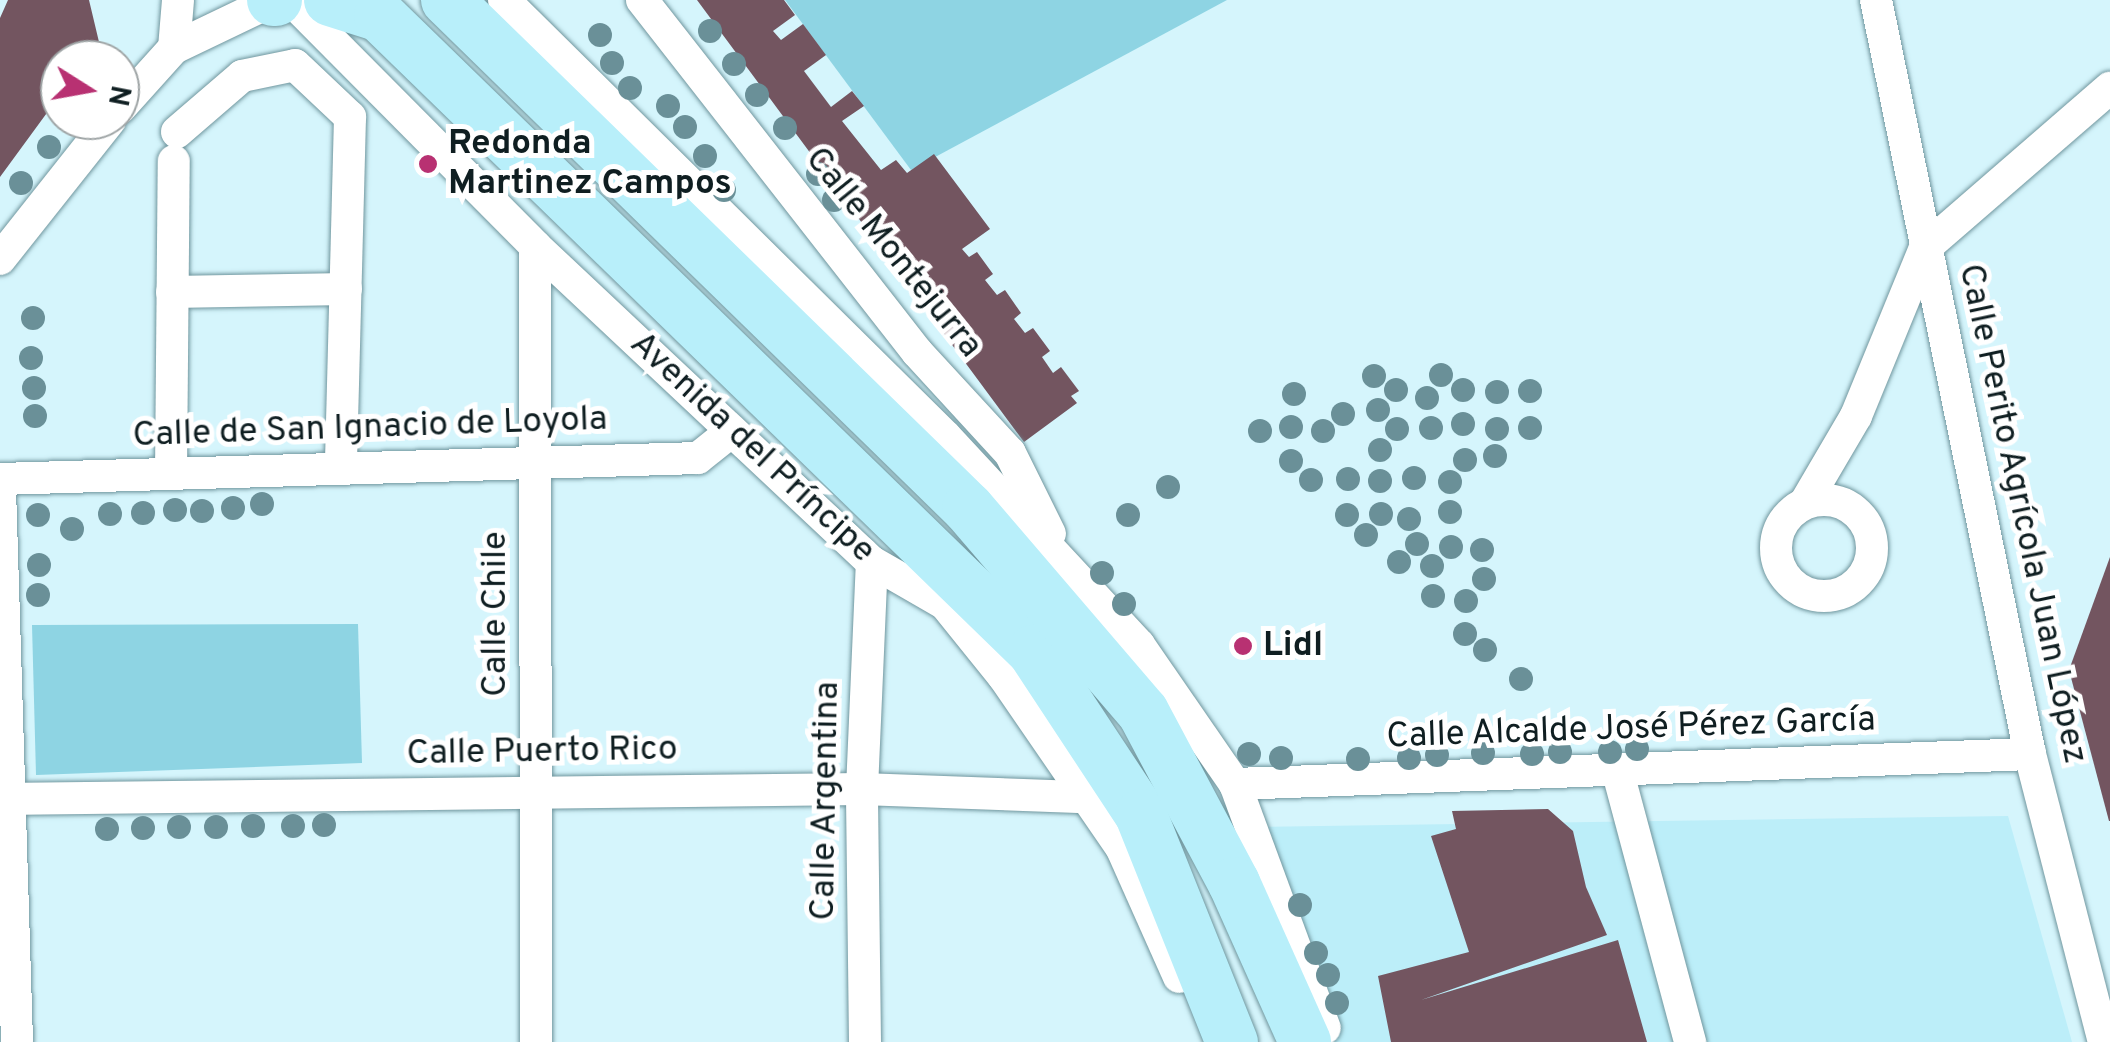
<!DOCTYPE html>
<meta charset="utf-8">
<style>
body{margin:0}
#map{position:relative;width:2110px;height:1042px;overflow:hidden;background:#d5f5fc;font-family:Overpass,sans-serif}
div>[style]{position:absolute}
.built>*{inset:0;background:#bceef9}
.green>*{inset:0;background:#8ed4e3}
.building>*{inset:0;background:#735560}
.roads{filter:drop-shadow(0 0 2px #70969e) drop-shadow(0 0 2px #70969e)}
.minor>*{height:32px;margin:-16px;padding:0 16px;transform-origin:16px;border-radius:16px;background:#fff}
.minor>.ring{margin:-16px;padding:0;box-sizing:content-box;background:none;border:32px solid #fff;border-radius:50%}
.primary>*{height:52px;margin:-26px;padding:0 26px;transform-origin:26px;border-radius:26px;background:#b8effa}
.trees>*{width:24px;height:24px;margin:-12px;border-radius:50%;background:#6a9098}
.dots>*{width:28px;height:28px;translate:-50% -50%;box-sizing:border-box;border:5px solid #fff;border-radius:50%}
span{translate:-50% -50%;white-space:nowrap;text-align:center;line-height:1.15;-webkit-text-stroke:10px #fff;paint-order:stroke}
.poi-label{font-size:35px;color:#0f1e21;font-weight:700}
.left{translate:0 -50%;text-align:left}
.street-label{font-size:35px;color:#0f1e21}
.north{position:absolute;left:40px;top:40px;width:100px;height:100px;box-sizing:border-box;background:#fff;border:2px solid #9fa5a6;border-radius:50%;rotate:101deg;font-size:28px;font-weight:700;line-height:40px;text-align:center;color:#0f1e21}
.north::after{content:'';display:block;margin:auto;width:35px;height:45px;background:#b83172;clip-path:polygon(50% 0,100% 100%,50% 72%,0 100%)}
</style>
<div id="map">
<div class="built">
<i style="clip-path:polygon(2008px 816px,2072px 1042px,1320px 1042px,1251px 827px)"></i>
</div>
<div class="green">
<i style="clip-path:polygon(785px 0,1227px 0,911px 170px)"></i>
<i style="clip-path:polygon(358px 624px,362px 763px,36px 775px,32px 625px)"></i>
</div>
<div class="building">
<i style="clip-path:polygon(8px 0,89px 0,99px 42px,86px 60px,60px 60px,60px 95px,0 177px,0 18px)"></i>
<i style="clip-path:polygon(697px 0,784px 0,795px 15px,773px 31px,781px 40px,803px 24px,826px 55px,804px 71px,831px 107px,852px 91px,864px 106px,842px 121px,881px 170px,896px 160px,907px 173px,934px 154px,990px 229px,962px 249px,969px 257px,977px 252px,993px 274px,985px 280px,997px 295px,1005px 290px,1021px 313px,1014px 319px,1025px 333px,1033px 328px,1050px 351px,1042px 357px,1053px 373px,1061px 367px,1079px 391px,1071px 396px,1077px 403px,1024px 442px)"></i>
<i style="clip-path:polygon(2110px 557px,2110px 821px,2109px 821px,2069px 670px)"></i>
<i style="clip-path:polygon(1548px 809px,1573px 831px,1586px 887px,1607px 935px,1421px 1000px,1618px 940px,1647px 1042px,1391px 1042px,1378px 976px,1469px 952px,1431px 836px,1456px 829px,1452px 811px)"></i>
</div>
<div class="roads">
<div class="minor">
<i style="left:291px;top:0;width:346px;rotate:45.2deg"></i>
<i style="left:535px;top:246px;width:462px;rotate:43.2deg"></i>
<i style="left:872px;top:562px;width:84px;rotate:29.9deg"></i>
<i style="left:945px;top:604px;width:94px;rotate:51.1deg"></i>
<i style="left:1004px;top:677px;width:209px;rotate:55.5deg"></i>
<i style="left:1122px;top:849px;width:140px;rotate:66deg"></i>
<i style="left:504px;top:0;width:620px;rotate:44.67deg"></i>
<i style="left:945px;top:436px;width:285px;rotate:47.1deg"></i>
<i style="left:1139px;top:645px;width:169px;rotate:55.4deg"></i>
<i style="left:1235px;top:784px;width:260px;rotate:69.8deg"></i>
<i style="left:642px;top:0;width:447px;rotate:52deg"></i>
<i style="left:917px;top:352px;width:137px;rotate:47.4deg"></i>
<i style="left:1010px;top:453px;width:90px;rotate:63.7deg"></i>
<i style="left:1876px;top:0;width:770px;rotate:78.46deg"></i>
<i style="left:2030px;top:754px;width:297px;rotate:75.6deg"></i>
<i style="left:174px;top:48px;width:48px;rotate:-85.2deg"></i>
<i style="left:120px;top:108px;width:81px;rotate:-48deg"></i>
<i style="left:174px;top:48px;width:111px;rotate:-25.6deg"></i>
<i style="left:177px;top:132px;width:86px;rotate:-40.7deg"></i>
<i style="left:242px;top:76px;width:54px;rotate:-11.7deg"></i>
<i style="left:295px;top:65px;width:76px;rotate:43.4deg"></i>
<i style="left:350px;top:117px;width:352px;rotate:91.5deg"></i>
<i style="left:535px;top:246px;width:796px;rotate:89.93deg"></i>
<i style="left:0;top:259px;width:177px;rotate:-51.6deg"></i>
<i style="left:172px;top:292px;width:174px;rotate:-1deg"></i>
<i style="left:171px;top:474px;width:313px;rotate:-89.5deg"></i>
<i style="left:0;top:479px;width:698px;rotate:-1.72deg"></i>
<i style="left:698px;top:458px;width:43px;rotate:-38.5deg"></i>
<i style="left:0;top:488px;width:554px;rotate:88.24deg"></i>
<i class="ring" style="left:1776px;top:500px;width:64px;height:64px"></i>
<i style="left:1805px;top:503px;width:101px;rotate:-59.6deg"></i>
<i style="left:1856px;top:416px;width:182px;rotate:-67.7deg"></i>
<i style="left:1925px;top:248px;width:245px;rotate:-40.9deg"></i>
<i style="left:1617px;top:769px;width:283px;rotate:75deg"></i>
<i style="left:1235px;top:784px;width:796px;rotate:-2.16deg"></i>
<i style="left:0;top:799px;width:862px;rotate:-0.66deg"></i>
<i style="left:862px;top:789px;width:223px;rotate:2.1deg"></i>
<i style="left:865px;top:1042px;width:253px;rotate:-90.7deg"></i>
<i style="left:862px;top:789px;width:227px;rotate:-87.5deg"></i>
</div>
<div class="primary">
<i style="left:273px;top:0;width:3px"></i>
<i style="left:330px;top:0;width:52px;rotate:17.7deg"></i>
<i style="left:380px;top:16px;width:911px;rotate:44.2deg"></i>
<i style="left:1033px;top:651px;width:196px;rotate:56.6deg"></i>
<i style="left:1141px;top:815px;width:245px;rotate:68.2deg"></i>
<i style="left:447px;top:0;width:728px;rotate:44.28deg"></i>
<i style="left:968px;top:508px;width:269px;rotate:49.4deg"></i>
<i style="left:1143px;top:712px;width:194px;rotate:62deg"></i>
<i style="left:1234px;top:883px;width:174px;rotate:65.9deg"></i>
</div>
</div>
<div class="trees">
<i style="left:710px;top:31px"></i>
<i style="left:600px;top:35px"></i>
<i style="left:612px;top:63px"></i>
<i style="left:734px;top:64px"></i>
<i style="left:630px;top:88px"></i>
<i style="left:757px;top:95px"></i>
<i style="left:668px;top:106px"></i>
<i style="left:685px;top:127px"></i>
<i style="left:785px;top:128px"></i>
<i style="left:49px;top:147px"></i>
<i style="left:705px;top:156px"></i>
<i style="left:818px;top:174px"></i>
<i style="left:21px;top:183px"></i>
<i style="left:724px;top:190px"></i>
<i style="left:834px;top:200px"></i>
<i style="left:33px;top:318px"></i>
<i style="left:31px;top:358px"></i>
<i style="left:1441px;top:375px"></i>
<i style="left:1374px;top:376px"></i>
<i style="left:34px;top:388px"></i>
<i style="left:1396px;top:390px"></i>
<i style="left:1463px;top:390px"></i>
<i style="left:1530px;top:391px"></i>
<i style="left:1497px;top:392px"></i>
<i style="left:1294px;top:394px"></i>
<i style="left:1427px;top:398px"></i>
<i style="left:1378px;top:410px"></i>
<i style="left:1343px;top:414px"></i>
<i style="left:35px;top:416px"></i>
<i style="left:1463px;top:424px"></i>
<i style="left:1291px;top:427px"></i>
<i style="left:1431px;top:428px"></i>
<i style="left:1530px;top:428px"></i>
<i style="left:1397px;top:429px"></i>
<i style="left:1497px;top:429px"></i>
<i style="left:1260px;top:431px"></i>
<i style="left:1323px;top:431px"></i>
<i style="left:1380px;top:450px"></i>
<i style="left:1495px;top:456px"></i>
<i style="left:1465px;top:460px"></i>
<i style="left:1291px;top:461px"></i>
<i style="left:1414px;top:478px"></i>
<i style="left:1348px;top:479px"></i>
<i style="left:1311px;top:480px"></i>
<i style="left:1380px;top:481px"></i>
<i style="left:1450px;top:482px"></i>
<i style="left:1168px;top:487px"></i>
<i style="left:262px;top:504px"></i>
<i style="left:233px;top:508px"></i>
<i style="left:175px;top:510px"></i>
<i style="left:202px;top:511px"></i>
<i style="left:1450px;top:512px"></i>
<i style="left:143px;top:513px"></i>
<i style="left:110px;top:514px"></i>
<i style="left:1381px;top:514px"></i>
<i style="left:38px;top:515px"></i>
<i style="left:1128px;top:515px"></i>
<i style="left:1347px;top:515px"></i>
<i style="left:1409px;top:519px"></i>
<i style="left:72px;top:529px"></i>
<i style="left:1366px;top:535px"></i>
<i style="left:1417px;top:544px"></i>
<i style="left:1451px;top:547px"></i>
<i style="left:1482px;top:550px"></i>
<i style="left:1399px;top:562px"></i>
<i style="left:39px;top:565px"></i>
<i style="left:1432px;top:566px"></i>
<i style="left:1102px;top:573px"></i>
<i style="left:1484px;top:579px"></i>
<i style="left:38px;top:595px"></i>
<i style="left:1433px;top:596px"></i>
<i style="left:1466px;top:601px"></i>
<i style="left:1124px;top:604px"></i>
<i style="left:1465px;top:634px"></i>
<i style="left:1485px;top:650px"></i>
<i style="left:1521px;top:679px"></i>
<i style="left:1637px;top:749px"></i>
<i style="left:1560px;top:752px"></i>
<i style="left:1610px;top:752px"></i>
<i style="left:1483px;top:753px"></i>
<i style="left:1249px;top:754px"></i>
<i style="left:1532px;top:754px"></i>
<i style="left:1437px;top:755px"></i>
<i style="left:1281px;top:758px"></i>
<i style="left:1409px;top:758px"></i>
<i style="left:1358px;top:759px"></i>
<i style="left:324px;top:825px"></i>
<i style="left:253px;top:826px"></i>
<i style="left:293px;top:826px"></i>
<i style="left:179px;top:827px"></i>
<i style="left:216px;top:827px"></i>
<i style="left:143px;top:828px"></i>
<i style="left:107px;top:829px"></i>
<i style="left:1300px;top:905px"></i>
<i style="left:1316px;top:953px"></i>
<i style="left:1328px;top:975px"></i>
<i style="left:1337px;top:1003px"></i>
</div>
<div class="dots">
<i style="left:428px;top:164px;background:#b83172"></i>
<i style="left:1243px;top:646px;background:#b83172"></i>
</div>
<div class="poi-label">
<span class="left" style="left:448px;top:164px">Redonda<br>Martinez Campos</span>
<span class="left" style="left:1263px;top:646px">Lidl</span>
</div>
<div class="street-label">
<span style="left:893px;top:253px;rotate:51deg">Calle Montejurra</span>
<span style="left:370px;top:428px;rotate:-2deg">Calle de San Ignacio de Loyola</span>
<span style="left:752px;top:448px;rotate:43deg">Avenida del Príncipe</span>
<span style="left:2022px;top:514px;rotate:78deg">Calle Perito Agrícola Juan López</span>
<span style="left:496px;top:614px;rotate:-90deg">Calle Chile</span>
<span style="left:1631px;top:729px;rotate:-2deg">Calle Alcalde José Pérez García</span>
<span style="left:542px;top:752px;rotate:-1deg">Calle Puerto Rico</span>
<span style="left:826px;top:801px;rotate:-89deg">Calle Argentina</span>
</div>
<div class="north">N</div>
</div>
